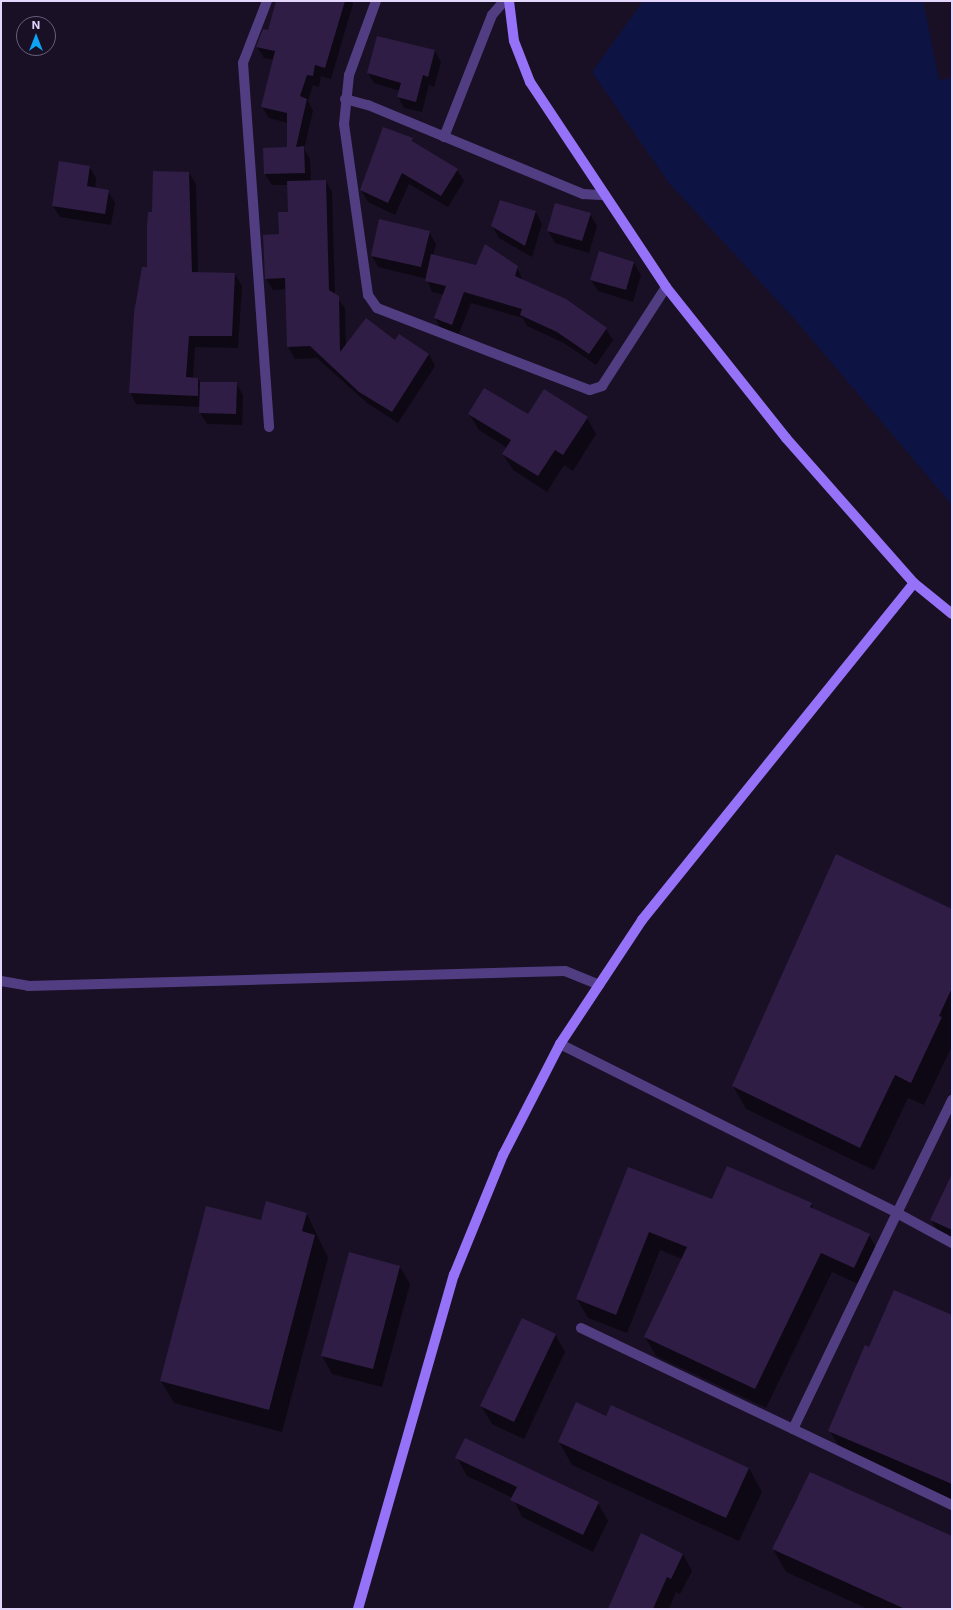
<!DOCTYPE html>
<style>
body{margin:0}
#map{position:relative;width:953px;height:1610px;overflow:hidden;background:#191025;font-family:Inter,sans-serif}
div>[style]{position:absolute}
.water>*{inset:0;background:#0d1342}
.shadow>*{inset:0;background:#0007}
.building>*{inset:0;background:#2f1d45}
.street>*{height:10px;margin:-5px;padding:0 5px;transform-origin:5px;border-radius:5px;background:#513e82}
.secondary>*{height:10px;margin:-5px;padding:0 5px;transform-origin:5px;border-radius:5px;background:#9672f8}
span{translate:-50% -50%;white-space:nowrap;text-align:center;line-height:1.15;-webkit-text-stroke:3px #191025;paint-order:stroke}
.frame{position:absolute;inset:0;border:2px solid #e4d6fd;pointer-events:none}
.north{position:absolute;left:16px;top:16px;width:40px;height:40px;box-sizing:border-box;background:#191025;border:1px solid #6a5f7b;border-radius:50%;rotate:0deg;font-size:11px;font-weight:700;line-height:16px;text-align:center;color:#e4d6fd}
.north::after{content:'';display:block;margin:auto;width:14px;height:18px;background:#0ca4f3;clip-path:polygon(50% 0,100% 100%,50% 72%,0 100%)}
</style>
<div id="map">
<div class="water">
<i style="clip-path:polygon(643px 1px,923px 1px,939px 80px,952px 78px,952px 505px,798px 323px,669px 183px,592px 72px)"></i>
</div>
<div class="shadow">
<i style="clip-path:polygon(277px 1px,352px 1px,353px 4px,331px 79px,321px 76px,319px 87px,313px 85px,308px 101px,313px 111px,304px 149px,310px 159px,311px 181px,326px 181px,332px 192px,335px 295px,345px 308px,346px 347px,395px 342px,429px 354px,435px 366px,398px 423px,367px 403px,317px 358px,295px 359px,288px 347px,286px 289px,273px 290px,266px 279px,290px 213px,288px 185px,272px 185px,265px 174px,264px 149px,288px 148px,288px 123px,269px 118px,262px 107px,274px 60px,264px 58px,257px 47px,268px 31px)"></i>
<i style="clip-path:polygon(378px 37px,435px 51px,441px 62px,434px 87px,429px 85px,422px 112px,404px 108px,398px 97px,400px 91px,374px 83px,368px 73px)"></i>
<i style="clip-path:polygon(412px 139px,415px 144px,457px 170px,464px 181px,448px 207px,409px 184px,395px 215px,368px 202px,361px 190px)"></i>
<i style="clip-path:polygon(89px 166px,96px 178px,95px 189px,108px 191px,115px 203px,111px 225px,60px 217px,53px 206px)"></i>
<i style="clip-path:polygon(189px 173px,196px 184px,198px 273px,235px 274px,242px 286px,238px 348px,195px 347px,193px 378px,198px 378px,200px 383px,236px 383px,243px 395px,242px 425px,207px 424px,200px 413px,201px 407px,136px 404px,130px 392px,148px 269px,153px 213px)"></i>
<i style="clip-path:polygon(501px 201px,536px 212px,542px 224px,532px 257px,499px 238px,492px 226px)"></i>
<i style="clip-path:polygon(590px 214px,597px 226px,589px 253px,555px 243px,548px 231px)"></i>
<i style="clip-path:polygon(429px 232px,436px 244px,433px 256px,477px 266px,517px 267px,523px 281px,606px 329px,613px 340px,596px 365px,564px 343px,527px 326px,523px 318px,471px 303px,458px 336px,441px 329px,435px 318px,444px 295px,432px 292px,427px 279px,378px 267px,372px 256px)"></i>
<i style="clip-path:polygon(634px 263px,641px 275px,633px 302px,598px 291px,591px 280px)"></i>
<i style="clip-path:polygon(469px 414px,587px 418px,596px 434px,573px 471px,564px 465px,547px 492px,513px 470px,503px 454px,507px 448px,479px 430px)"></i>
<i style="clip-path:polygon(952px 910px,952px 1046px,924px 1105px,908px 1098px,874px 1170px,746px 1109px,733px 1086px)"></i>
<i style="clip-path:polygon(628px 1168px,712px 1201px,811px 1204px,814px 1210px,869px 1235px,880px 1254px,865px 1287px,832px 1272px,766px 1408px,656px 1356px,645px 1337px,682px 1259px,660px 1250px,627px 1333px,588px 1318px,577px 1299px)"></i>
<i style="clip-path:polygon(952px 1176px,952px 1246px,945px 1243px,931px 1220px)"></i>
<i style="clip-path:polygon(267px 1203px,307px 1214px,328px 1258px,282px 1432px,174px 1403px,161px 1381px,261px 1222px)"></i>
<i style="clip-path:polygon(400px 1267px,410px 1284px,382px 1387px,332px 1374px,322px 1356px)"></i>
<i style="clip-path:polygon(952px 1316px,952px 1501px,843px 1454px,830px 1431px,870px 1348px)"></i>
<i style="clip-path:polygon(555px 1334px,565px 1352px,524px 1439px,492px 1424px,481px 1406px)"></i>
<i style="clip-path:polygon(606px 1417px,749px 1468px,762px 1492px,739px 1541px,572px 1465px,559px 1442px)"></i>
<i style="clip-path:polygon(457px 1458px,598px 1503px,608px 1521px,593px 1552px,522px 1517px,513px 1498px,467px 1476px)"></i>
<i style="clip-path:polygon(797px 1497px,952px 1537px,952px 1609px,868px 1609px,786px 1572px,773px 1549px)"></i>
<i style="clip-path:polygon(683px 1554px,692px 1571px,680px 1594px,676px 1592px,669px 1609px,610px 1609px)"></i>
</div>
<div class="building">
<i style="clip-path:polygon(276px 1px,345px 1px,325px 68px,315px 65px,313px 76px,307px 75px,300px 96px,307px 99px,296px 147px,304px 146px,305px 173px,264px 174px,263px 148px,287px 147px,287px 113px,261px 107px,275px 51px,256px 47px,263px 29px,268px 30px)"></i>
<i style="clip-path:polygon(377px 36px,435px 50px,428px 77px,423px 75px,416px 102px,397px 97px,401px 83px,367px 73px)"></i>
<i style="clip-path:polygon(383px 127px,413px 138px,412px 141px,458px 169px,441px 196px,402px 173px,388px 203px,360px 190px)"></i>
<i style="clip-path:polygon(59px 161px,90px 166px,87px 186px,109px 190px,105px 214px,52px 206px)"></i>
<i style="clip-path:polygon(153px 171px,189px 172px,192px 272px,235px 273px,232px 336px,189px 336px,186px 377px,198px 378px,198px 396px,129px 393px,134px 313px,142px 267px,147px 267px,147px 225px,148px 212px,152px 212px)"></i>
<i style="clip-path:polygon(326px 180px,329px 290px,339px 296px,340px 352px,366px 318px,395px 340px,399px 334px,429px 354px,392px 412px,359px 392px,310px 346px,287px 347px,285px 278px,265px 279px,263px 235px,279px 234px,278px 212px,288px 212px,287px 181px)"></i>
<i style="clip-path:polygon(500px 200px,536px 211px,525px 246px,491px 226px)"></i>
<i style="clip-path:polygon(555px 203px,591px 213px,582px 241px,547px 231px)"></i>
<i style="clip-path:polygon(379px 219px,430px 231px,421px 267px,371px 256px)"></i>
<i style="clip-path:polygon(485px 244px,518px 266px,515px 276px,566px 299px,607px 328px,589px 354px,557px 332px,520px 315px,522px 309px,464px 292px,452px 325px,434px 318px,446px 286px,425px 281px,431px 254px,476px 265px)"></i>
<i style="clip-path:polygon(599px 251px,634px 262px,626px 290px,590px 280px)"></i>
<i style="clip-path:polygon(200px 382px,237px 382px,236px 414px,199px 413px)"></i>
<i style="clip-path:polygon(484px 388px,528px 414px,544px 389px,588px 417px,563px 455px,555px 450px,538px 476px,502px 454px,511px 440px,468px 414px)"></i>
<i style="clip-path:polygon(836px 854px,952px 909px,952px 988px,939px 1016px,942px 1017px,911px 1083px,895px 1075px,860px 1148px,732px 1086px)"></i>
<i style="clip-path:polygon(727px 1166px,812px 1203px,810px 1207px,870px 1234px,854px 1268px,821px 1253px,755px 1389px,644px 1337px,687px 1247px,649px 1232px,616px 1315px,576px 1299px,628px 1167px,712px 1199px)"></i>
<i style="clip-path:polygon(952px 1174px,952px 1230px,930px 1220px)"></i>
<i style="clip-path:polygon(266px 1201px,307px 1213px,302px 1231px,315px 1235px,269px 1410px,160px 1381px,206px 1206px,261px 1220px)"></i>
<i style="clip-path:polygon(349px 1252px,400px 1266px,373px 1369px,321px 1356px)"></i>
<i style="clip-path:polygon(894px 1290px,952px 1315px,952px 1484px,828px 1431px,865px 1345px,869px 1347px)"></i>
<i style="clip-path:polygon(522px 1318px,556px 1334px,514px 1422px,480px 1406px)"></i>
<i style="clip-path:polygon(576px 1402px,606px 1416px,611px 1405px,749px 1468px,726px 1518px,558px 1442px)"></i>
<i style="clip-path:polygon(465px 1438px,599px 1502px,583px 1535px,510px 1500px,517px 1487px,455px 1458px)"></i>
<i style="clip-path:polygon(810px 1472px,952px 1536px,952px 1609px,905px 1609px,772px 1549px)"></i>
<i style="clip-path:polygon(641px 1533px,683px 1554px,671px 1579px,667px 1577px,653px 1609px,608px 1609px)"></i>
</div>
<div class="street">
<i style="left:267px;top:1px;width:66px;rotate:111.2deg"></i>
<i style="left:243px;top:63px;width:365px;rotate:85.9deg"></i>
<i style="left:376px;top:1px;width:79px;rotate:110deg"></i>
<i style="left:349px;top:75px;width:49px;rotate:95.8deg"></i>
<i style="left:344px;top:124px;width:173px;rotate:82deg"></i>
<i style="left:368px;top:295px;width:16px;rotate:55deg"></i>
<i style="left:377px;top:308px;width:228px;rotate:21.1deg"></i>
<i style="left:590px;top:390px;width:13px;rotate:-18deg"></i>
<i style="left:602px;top:386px;width:118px;rotate:-57.1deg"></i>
<i style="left:345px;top:99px;width:24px;rotate:15deg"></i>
<i style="left:368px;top:105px;width:233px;rotate:22.5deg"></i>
<i style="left:583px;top:194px;width:22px;rotate:3deg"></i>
<i style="left:444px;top:137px;width:131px;rotate:-68.5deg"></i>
<i style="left:492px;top:15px;width:18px;rotate:-49deg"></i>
<i style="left:1px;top:981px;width:27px;rotate:10deg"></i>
<i style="left:28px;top:986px;width:537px;rotate:-1.6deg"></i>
<i style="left:565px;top:971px;width:37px;rotate:22deg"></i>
<i style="left:560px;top:1044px;width:377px;rotate:26.6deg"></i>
<i style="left:897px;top:1213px;width:126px;rotate:-64deg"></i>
<i style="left:581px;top:1328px;width:411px;rotate:25.5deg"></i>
<i style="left:793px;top:1429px;width:240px;rotate:-64.3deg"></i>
<i style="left:897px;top:1213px;width:63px;rotate:28.6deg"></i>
</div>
<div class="secondary">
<i style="left:509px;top:1px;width:40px;rotate:82.9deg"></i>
<i style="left:514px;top:41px;width:44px;rotate:68.7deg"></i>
<i style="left:530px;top:82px;width:246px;rotate:56.4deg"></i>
<i style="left:666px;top:287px;width:193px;rotate:51.5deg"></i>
<i style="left:786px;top:438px;width:193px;rotate:48.6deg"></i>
<i style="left:914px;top:583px;width:49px;rotate:39.2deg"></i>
<i style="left:358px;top:1609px;width:348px;rotate:-74deg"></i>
<i style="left:454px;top:1275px;width:130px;rotate:-67.8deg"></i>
<i style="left:503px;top:1155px;width:125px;rotate:-62.8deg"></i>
<i style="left:560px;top:1044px;width:149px;rotate:-56.5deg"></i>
<i style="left:642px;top:920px;width:433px;rotate:-51.1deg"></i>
</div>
<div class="frame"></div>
<div class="north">N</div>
</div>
